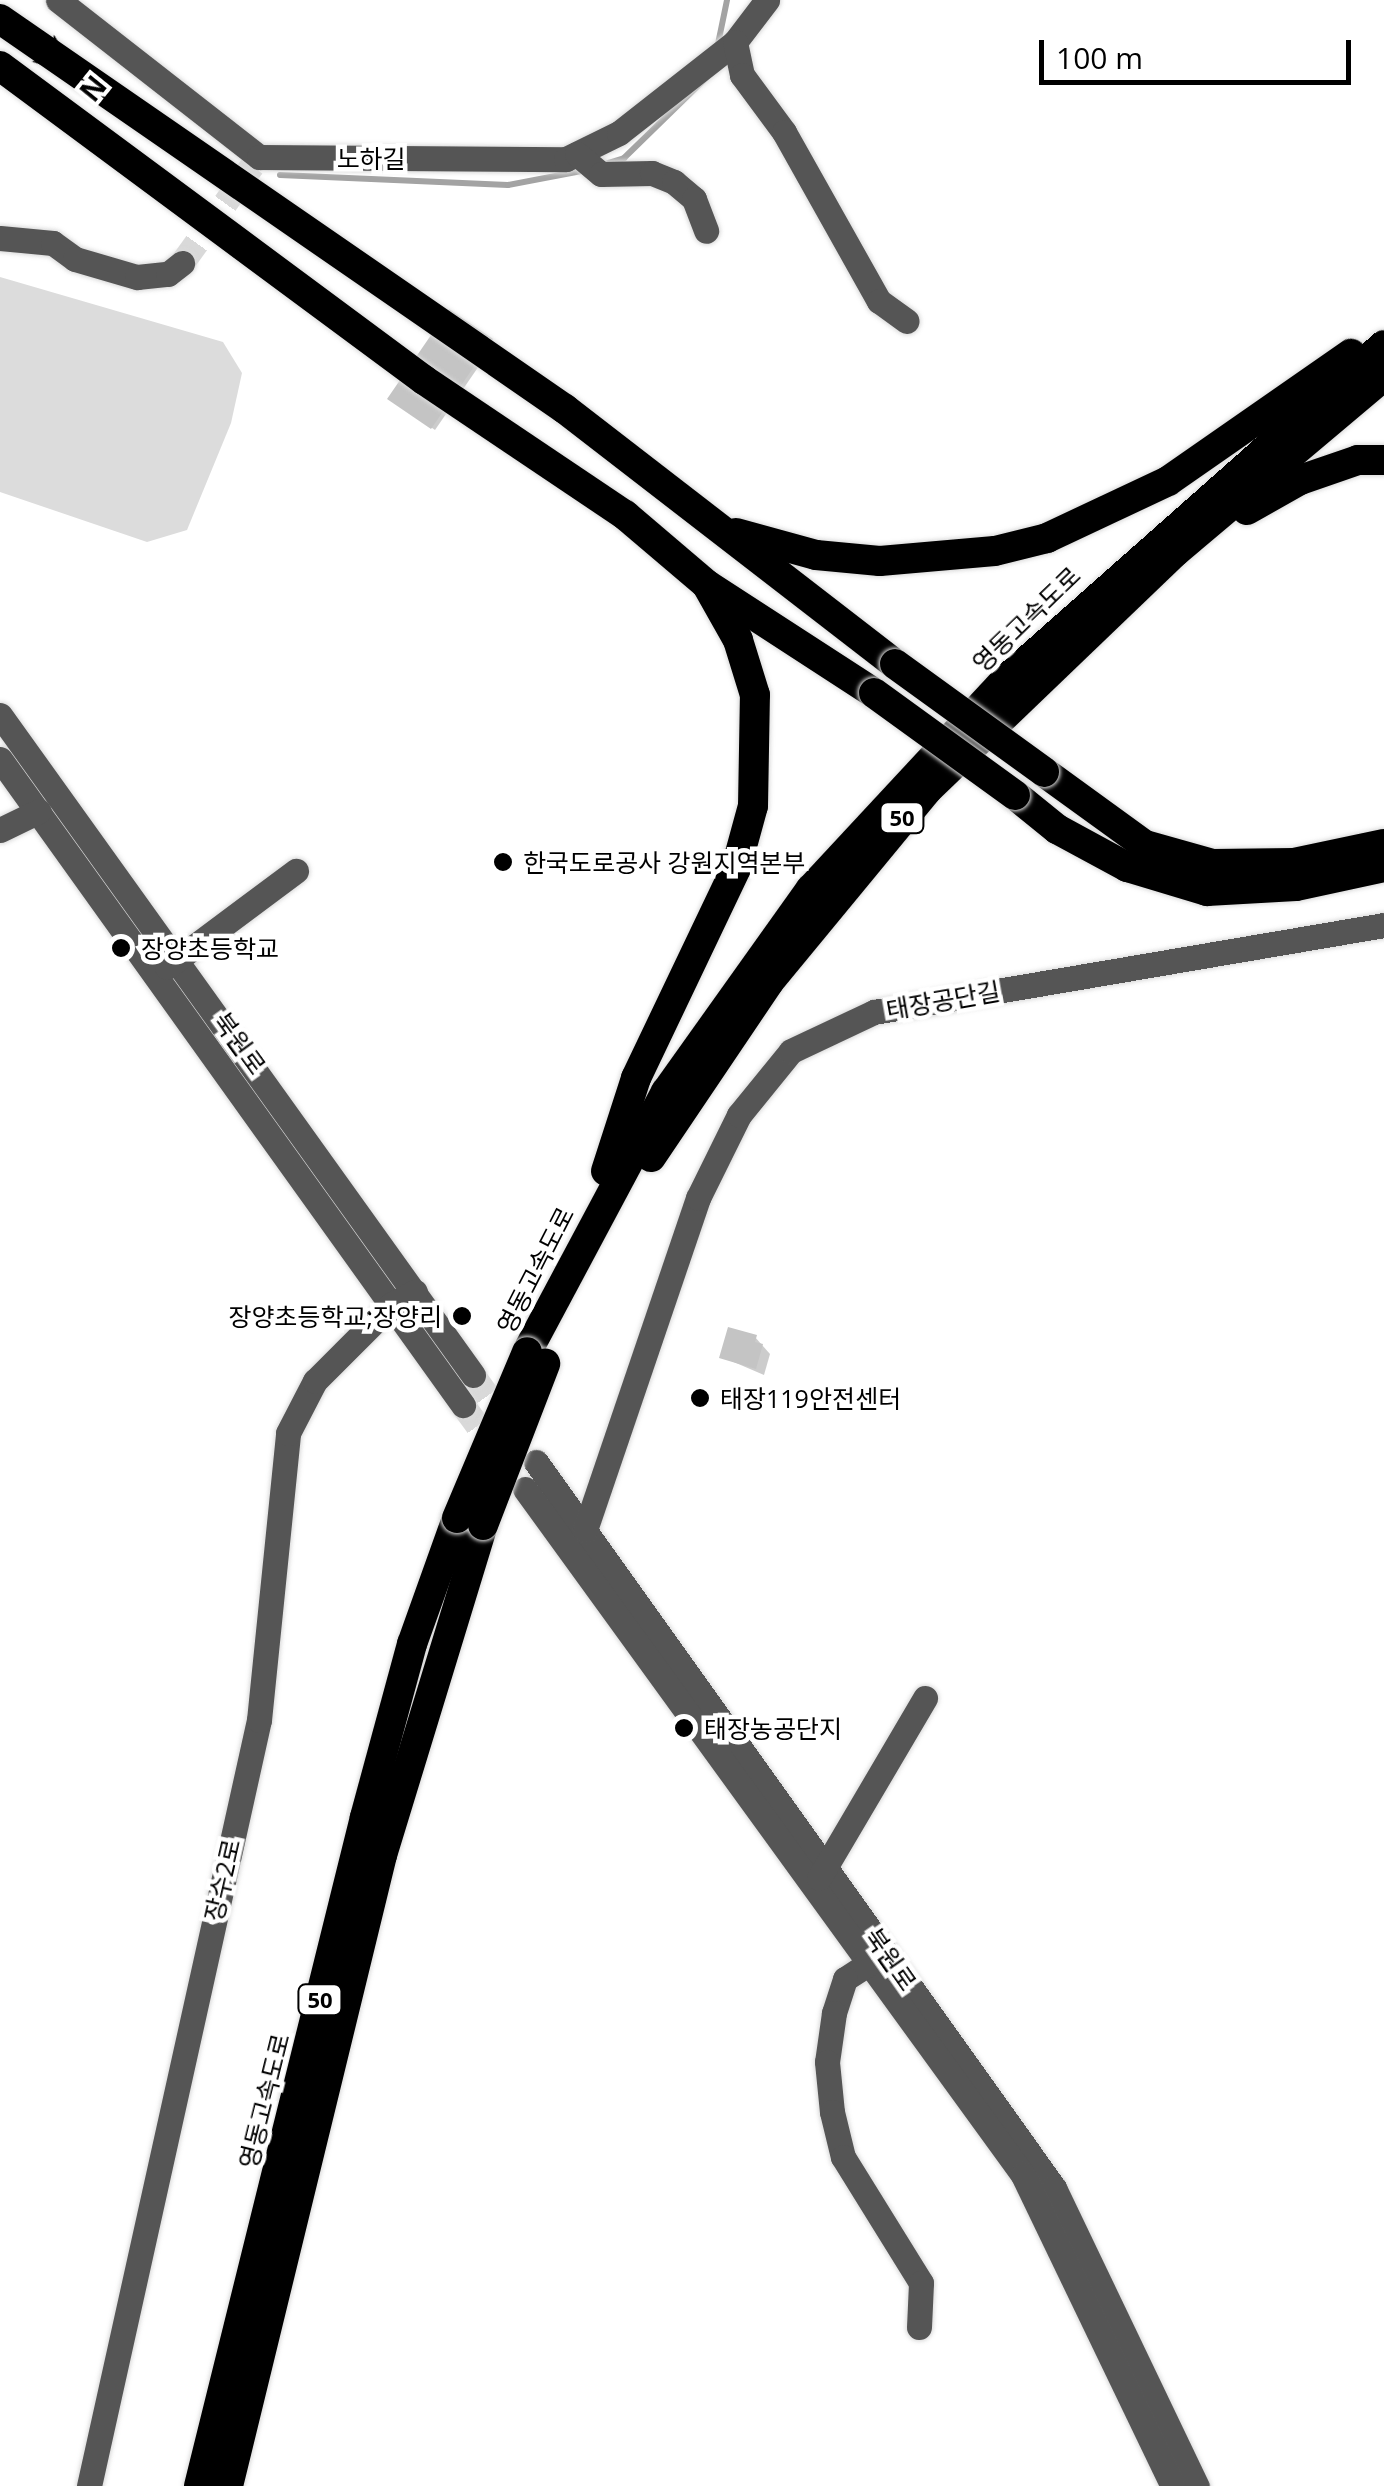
<!DOCTYPE html>
<meta charset="utf-8">
<style>
body{margin:0}
#map{position:relative;width:1384px;height:2486px;overflow:hidden;background:#fff;font-family:"Open Sans","Noto Sans KR",sans-serif}
div>[style]{position:absolute}
.green>*{inset:0;background:#dcdcdc}
.shadow>*{inset:0;background:#0003}
.stream>*{height:6px;margin:-3px;padding:0 3px;transform-origin:3px;border-radius:3px;background:#a3a3a3}
.building>*{inset:0;background:#c4c4c4}
.minor-tunnel>*{height:25px;margin-top:-12.5px;transform-origin:0;background:repeating-linear-gradient(90deg,#d9d9d9 0 25px,transparent 0 37px)}
.roads{filter:drop-shadow(0 0 2px #dbdbdb) drop-shadow(0 0 2px #dbdbdb)}
.minor>*{height:25px;margin:-12.5px;padding:0 12.5px;transform-origin:12.5px;border-radius:12.5px;background:#555}
.highway>*{height:30px;margin:-15px;padding:0 15px;transform-origin:15px;border-radius:15px;background:#000}
.bridges{filter:drop-shadow(0 0 2px #dbdbdb) drop-shadow(0 0 2px #dbdbdb)}
.highway-bridge>*{height:30px;margin:-15px;padding:0 15px;transform-origin:15px;border-radius:15px;background:#000}
.dots>*{width:28px;height:28px;translate:-50% -50%;box-sizing:border-box;border:5px solid #fff;border-radius:50%}
span{translate:-50% -50%;white-space:nowrap;text-align:center;line-height:1.15;-webkit-text-stroke:9px #fff;paint-order:stroke}
.shield-label span{padding:2px 8px;background:#fff;border:2px solid;border-radius:8px;-webkit-text-stroke-width:0}
.shield-label{font-size:22px;color:#000;font-weight:700}
.street-label{font-size:25px;color:#000}
.poi-label{font-size:25px;color:#000}
.left{translate:0 -50%;text-align:left}
.right{translate:-100% -50%;text-align:right}
.north{position:absolute;left:20px;top:20px;width:100px;height:100px;-webkit-text-stroke:8px #fff;paint-order:stroke;rotate:129deg;font-size:28px;font-weight:700;line-height:40px;text-align:center;color:#000}
.north::after{content:'';display:block;margin:auto;width:35px;height:45px;background:#000;clip-path:polygon(50% 0,100% 100%,50% 72%,0 100%)}
.scale{position:absolute;left:1039px;top:40px;width:312px;height:45px;box-sizing:border-box;border:5px solid #000;border-top:0;padding-left:12px;font-size:30px;line-height:35px;white-space:nowrap;color:#000;-webkit-text-stroke:8px #fff;paint-order:stroke}
</style>
<div id="map">
<div class="green">
<i style="clip-path:polygon(0 277px,223px 342px,242px 373px,231px 423px,187px 530px,147px 542px,0 492px)"></i>
</div>
<div class="shadow">
<i style="clip-path:polygon(494px 344px,435px 430px,393px 401px)"></i>
<i style="clip-path:polygon(755px 1337px,770px 1354px,764px 1375px,722px 1357px)"></i>
</div>
<div class="stream">
<i style="left:718px;top:44px;width:45px;rotate:-78.4deg"></i>
<i style="left:608px;top:163px;width:17px;rotate:-17deg"></i>
<i style="left:624px;top:158px;width:124px;rotate:-44.3deg"></i>
<i style="left:280px;top:175px;width:228px;rotate:2.5deg"></i>
<i style="left:508px;top:185px;width:80px;rotate:-10.8deg"></i>
</div>
<div class="building">
<i style="clip-path:polygon(449px 309px,493px 339px,431px 429px,387px 399px)"></i>
<i style="clip-path:polygon(728px 1327px,757px 1335px,755px 1342px,763px 1344px,756px 1369px,719px 1358px)"></i>
</div>
<div class="minor-tunnel">
<i style="left:182px;top:263px;width:120px;rotate:-54.2deg"></i>
<i style="left:473px;top:1375px;width:62px;rotate:54.2deg"></i>
<i style="left:463px;top:1405px;width:59px;rotate:53.9deg"></i>
</div>
<div class="roads">
<div class="minor">
<i style="left:58px;top:0;width:255px;rotate:38deg"></i>
<i style="left:259px;top:157px;width:307px;rotate:0.4deg"></i>
<i style="left:566px;top:159px;width:59px;rotate:-26.1deg"></i>
<i style="left:619px;top:133px;width:147px;rotate:-38.1deg"></i>
<i style="left:735px;top:42px;width:53px;rotate:-52.7deg"></i>
<i style="left:735px;top:42px;width:34px;rotate:78deg"></i>
<i style="left:742px;top:75px;width:71px;rotate:53.6deg"></i>
<i style="left:784px;top:132px;width:194px;rotate:60.7deg"></i>
<i style="left:879px;top:301px;width:34px;rotate:36deg"></i>
<i style="left:577px;top:154px;width:31px;rotate:40deg"></i>
<i style="left:601px;top:174px;width:51px;rotate:-1.1deg"></i>
<i style="left:652px;top:173px;width:24px;rotate:22deg"></i>
<i style="left:674px;top:182px;width:26px;rotate:40deg"></i>
<i style="left:694px;top:199px;width:34px;rotate:69deg"></i>
<i style="left:0;top:238px;width:53px;rotate:5.4deg"></i>
<i style="left:53px;top:243px;width:27px;rotate:36deg"></i>
<i style="left:75px;top:259px;width:65px;rotate:16.2deg"></i>
<i style="left:137px;top:277px;width:31px;rotate:-6deg"></i>
<i style="left:168px;top:274px;width:18px;rotate:-38deg"></i>
<i style="left:0;top:715px;width:812px;rotate:54.37deg"></i>
<i style="left:0;top:759px;width:795px;rotate:54.37deg"></i>
<i style="left:0;top:830px;width:43px;rotate:-26deg"></i>
<i style="left:167px;top:967px;width:161px;rotate:-36.7deg"></i>
<i style="left:536px;top:1462px;width:892px;rotate:54.49deg"></i>
<i style="left:1054px;top:2188px;width:331px;rotate:64.4deg"></i>
<i style="left:525px;top:1489px;width:848px;rotate:54.02deg"></i>
<i style="left:1023px;top:2175px;width:345px;rotate:64.3deg"></i>
<i style="left:585px;top:1530px;width:351px;rotate:-71.2deg"></i>
<i style="left:698px;top:1198px;width:93px;rotate:-63.7deg"></i>
<i style="left:739px;top:1115px;width:82px;rotate:-50.9deg"></i>
<i style="left:791px;top:1051px;width:92px;rotate:-25.2deg"></i>
<i style="left:874px;top:1012px;width:517px;rotate:-9.68deg"></i>
<i style="left:819px;top:1878px;width:209px;rotate:-59.5deg"></i>
<i style="left:871px;top:1962px;width:31px;rotate:147deg"></i>
<i style="left:845px;top:1979px;width:36px;rotate:108deg"></i>
<i style="left:834px;top:2013px;width:49px;rotate:98.1deg"></i>
<i style="left:827px;top:2062px;width:50px;rotate:84.3deg"></i>
<i style="left:832px;top:2112px;width:46px;rotate:76.3deg"></i>
<i style="left:843px;top:2157px;width:148px;rotate:58.2deg"></i>
<i style="left:921px;top:2283px;width:44px;rotate:92.6deg"></i>
<i style="left:89px;top:2486px;width:785px;rotate:-77.49deg"></i>
<i style="left:259px;top:1720px;width:288px;rotate:-84.2deg"></i>
<i style="left:288px;top:1433px;width:59px;rotate:-62.6deg"></i>
<i style="left:315px;top:1381px;width:109px;rotate:-45deg"></i>
<i style="left:392px;top:1304px;width:26px;rotate:-28deg"></i>
</div>
<div class="highway">
<i style="left:0;top:19px;width:687px;rotate:34.62deg"></i>
<i style="left:565px;top:409px;width:417px;rotate:37.7deg"></i>
<i style="left:0;top:66px;width:528px;rotate:36.52deg"></i>
<i style="left:424px;top:380px;width:242px;rotate:33.9deg"></i>
<i style="left:625px;top:515px;width:106px;rotate:40.4deg"></i>
<i style="left:706px;top:584px;width:200px;rotate:33deg"></i>
<i style="left:1247px;top:510px;width:61px;rotate:-29.5deg"></i>
<i style="left:1300px;top:480px;width:61px;rotate:-19deg"></i>
<i style="left:1358px;top:460px;width:26px"></i>
<i style="left:736px;top:533px;width:83px;rotate:15.4deg"></i>
<i style="left:816px;top:555px;width:64px;rotate:5.4deg"></i>
<i style="left:880px;top:561px;width:115px;rotate:-5deg"></i>
<i style="left:995px;top:551px;width:54px;rotate:-14deg"></i>
<i style="left:1047px;top:538px;width:134px;rotate:-25.2deg"></i>
<i style="left:1168px;top:481px;width:223px;rotate:-34.8deg"></i>
<i style="left:1044px;top:772px;width:125px;rotate:35.9deg"></i>
<i style="left:1145px;top:845px;width:71px;rotate:15.6deg"></i>
<i style="left:1213px;top:864px;width:81px;rotate:-0.7deg"></i>
<i style="left:1294px;top:863px;width:92px;rotate:-11.9deg"></i>
<i style="left:1015px;top:795px;width:54px;rotate:39deg"></i>
<i style="left:1057px;top:829px;width:80px;rotate:28.5deg"></i>
<i style="left:1127px;top:867px;width:84px;rotate:16.7deg"></i>
<i style="left:1207px;top:891px;width:89px;rotate:-3.2deg"></i>
<i style="left:1296px;top:886px;width:90px;rotate:-12.2deg"></i>
<i style="left:651px;top:1157px;width:211px;rotate:-56deg"></i>
<i style="left:769px;top:982px;width:249px;rotate:-50.5deg"></i>
<i style="left:927px;top:790px;width:344px;rotate:-43.8deg"></i>
<i style="left:1175px;top:552px;width:273px;rotate:-40.1deg"></i>
<i style="left:606px;top:1171px;width:98px;rotate:-72.1deg"></i>
<i style="left:636px;top:1078px;width:233px;rotate:-64.5deg"></i>
<i style="left:736px;top:868px;width:64px;rotate:-74.7deg"></i>
<i style="left:753px;top:806px;width:111px;rotate:-89deg"></i>
<i style="left:755px;top:695px;width:58px;rotate:-107.2deg"></i>
<i style="left:738px;top:640px;width:61px;rotate:-119.5deg"></i>
<i style="left:527px;top:1352px;width:295px;rotate:-61.9deg"></i>
<i style="left:666px;top:1092px;width:249px;rotate:-54.5deg"></i>
<i style="left:811px;top:889px;width:284px;rotate:-47.1deg"></i>
<i style="left:1004px;top:681px;width:507px;rotate:-41.48deg"></i>
<i style="left:199px;top:2486px;width:689px;rotate:-76.06deg"></i>
<i style="left:365px;top:1817px;width:179px;rotate:-74.8deg"></i>
<i style="left:412px;top:1644px;width:134px;rotate:-70.3deg"></i>
<i style="left:228px;top:2486px;width:650px;rotate:-76.28deg"></i>
<i style="left:382px;top:1855px;width:345px;rotate:-73deg"></i>
</div>
</div>
<div class="bridges">
<div class="highway-bridge">
<i style="left:895px;top:664px;width:184px;rotate:35.9deg"></i>
<i style="left:874px;top:693px;width:174px;rotate:35.9deg"></i>
<i style="left:457px;top:1518px;width:180px;rotate:-67.1deg"></i>
<i style="left:483px;top:1525px;width:173px;rotate:-68.9deg"></i>
</div>
</div>
<div class="dots">
<i style="left:503px;top:862px;background:#000"></i>
<i style="left:121px;top:948px;background:#000"></i>
<i style="left:462px;top:1316px;background:#000"></i>
<i style="left:700px;top:1398px;background:#000"></i>
<i style="left:684px;top:1728px;background:#000"></i>
</div>
<div class="shield-label">
<span style="left:902px;top:818px">50</span>
<span style="left:320px;top:2000px">50</span>
</div>
<div class="street-label">
<span style="left:371px;top:158px">노하길</span>
<span style="left:1026px;top:619px;rotate:-44deg">영동고속도로</span>
<span style="left:943px;top:1000px;rotate:-10deg">태장공단길</span>
<span style="left:240px;top:1043px;rotate:54deg">북원로</span>
<span style="left:535px;top:1270px;rotate:-63deg">영동고속도로</span>
<span style="left:222px;top:1880px;rotate:-77deg">장수2로</span>
<span style="left:891px;top:1959px;rotate:55deg">북원로</span>
<span style="left:264px;top:2101px;rotate:-76deg">영동고속도로</span>
</div>
<div class="poi-label">
<span class="left" style="left:523px;top:862px">한국도로공사 강원지역본부</span>
<span class="left" style="left:141px;top:948px">장양초등학교</span>
<span class="right" style="left:442px;top:1316px">장양초등학교;장양리</span>
<span class="left" style="left:720px;top:1398px">태장119안전센터</span>
<span class="left" style="left:704px;top:1728px">태장농공단지</span>
</div>
<div class="north">N</div>
<div class="scale">100 m</div>
</div>
